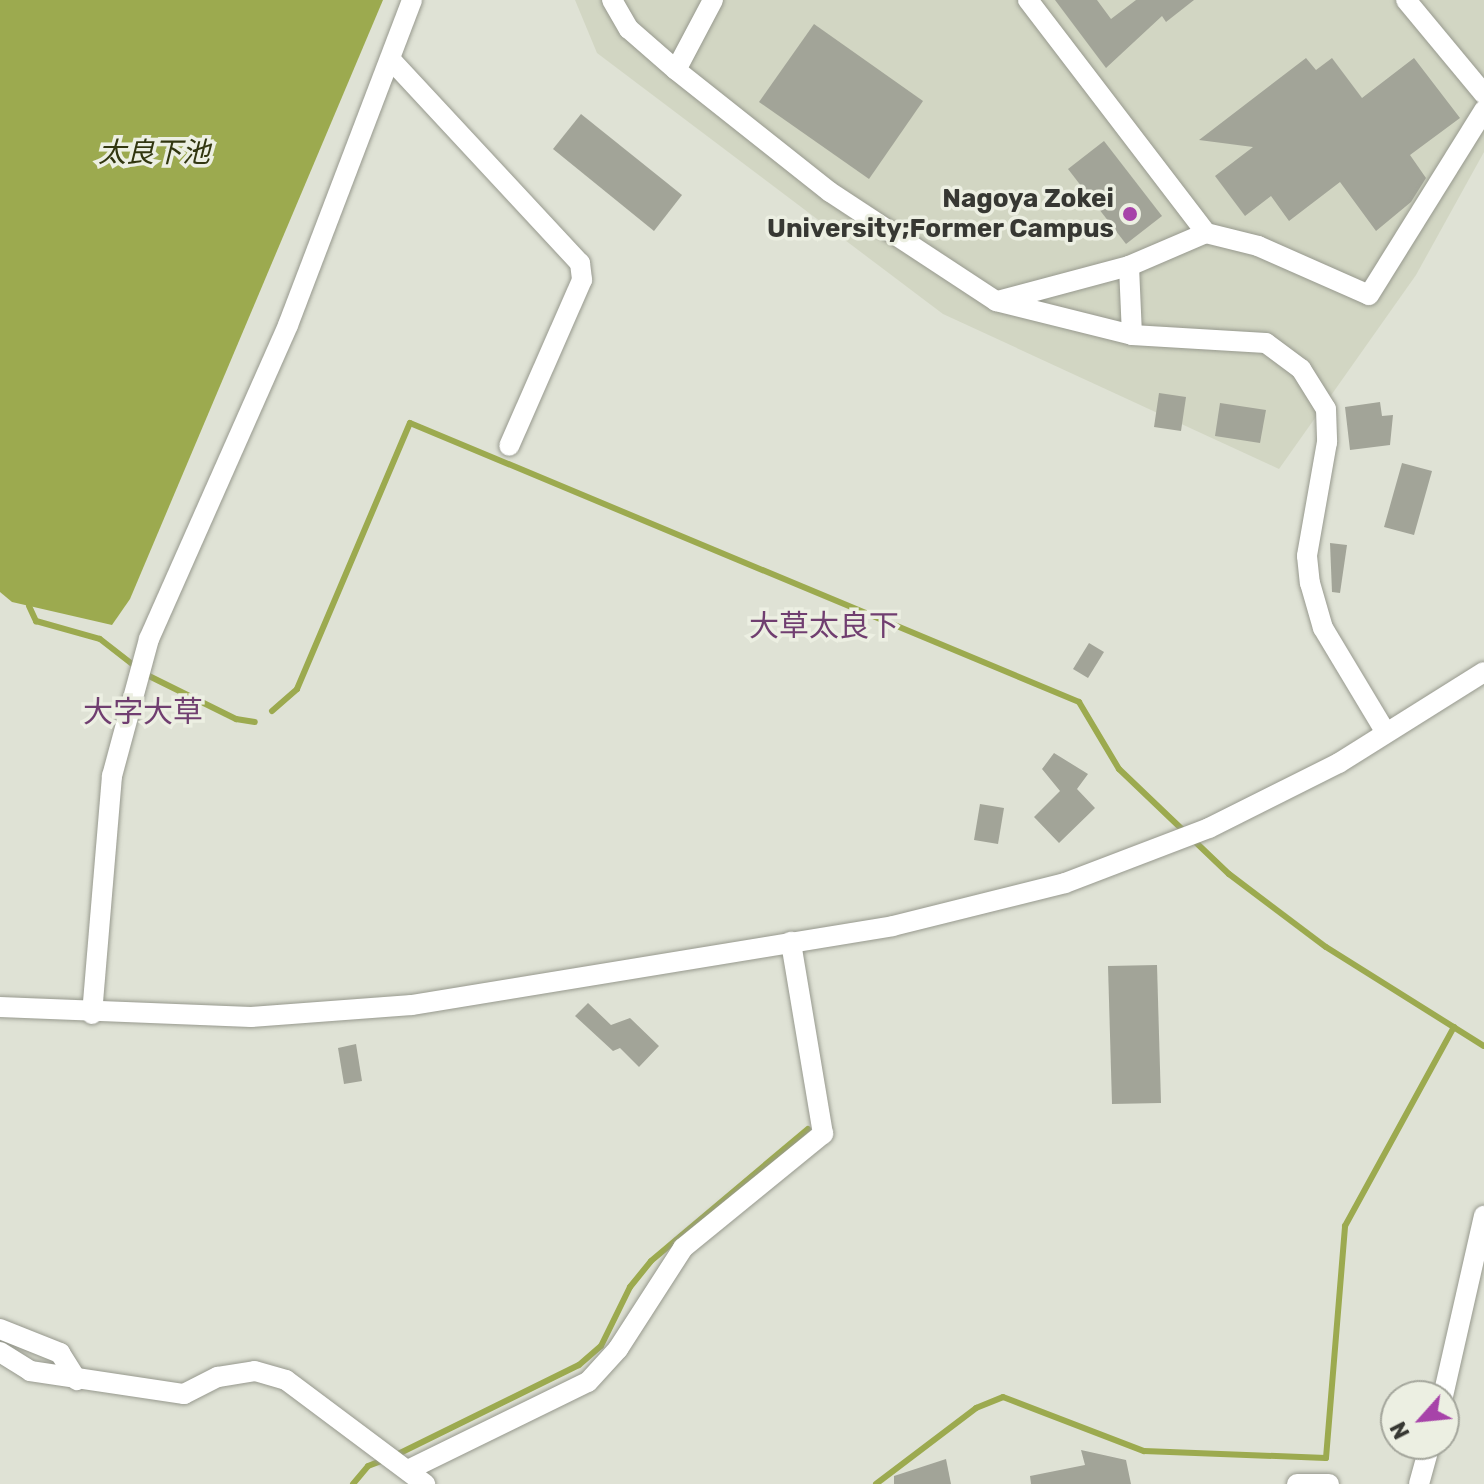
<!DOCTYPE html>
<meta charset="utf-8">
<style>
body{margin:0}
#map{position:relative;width:1484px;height:1484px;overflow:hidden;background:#dfe2d5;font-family:Rubik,"Noto Sans JP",sans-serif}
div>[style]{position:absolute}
.built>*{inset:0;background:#d2d6c3}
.water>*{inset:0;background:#9caa4f}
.stream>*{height:6px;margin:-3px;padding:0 3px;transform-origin:3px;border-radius:3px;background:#9caa4f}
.building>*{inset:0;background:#a2a498}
.roads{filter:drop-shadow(0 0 2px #97998e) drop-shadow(0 0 2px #97998e)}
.minor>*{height:20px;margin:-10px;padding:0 10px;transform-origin:10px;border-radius:10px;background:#fff}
.dots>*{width:22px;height:22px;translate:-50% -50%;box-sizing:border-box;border:4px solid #ecefe2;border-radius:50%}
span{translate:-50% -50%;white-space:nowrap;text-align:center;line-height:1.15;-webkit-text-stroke:7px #ecefe2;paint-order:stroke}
.poi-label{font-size:26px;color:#373833;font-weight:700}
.right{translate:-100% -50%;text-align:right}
.water-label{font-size:28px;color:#31360f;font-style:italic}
.quarter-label{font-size:30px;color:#703e70}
.north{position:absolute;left:1380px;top:1380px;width:80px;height:80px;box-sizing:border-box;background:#ecefe2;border:2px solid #a4a69c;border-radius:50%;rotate:243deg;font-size:22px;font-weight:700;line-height:32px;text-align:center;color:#373833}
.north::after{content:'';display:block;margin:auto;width:28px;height:36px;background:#a743a9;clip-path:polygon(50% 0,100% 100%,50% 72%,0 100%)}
</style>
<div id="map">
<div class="built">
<i style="clip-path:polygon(575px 0,1484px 0,1484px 152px,1416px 275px,1279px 469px,943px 314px,597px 53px)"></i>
</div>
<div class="water">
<i style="clip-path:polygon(0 0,383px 0,130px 599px,112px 625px,12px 602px,0 592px)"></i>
</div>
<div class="stream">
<i style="left:29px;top:606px;width:17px;rotate:65deg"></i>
<i style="left:36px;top:621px;width:66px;rotate:15.7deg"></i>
<i style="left:100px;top:639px;width:46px;rotate:37.9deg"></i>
<i style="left:145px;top:674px;width:102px;rotate:26.3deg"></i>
<i style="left:236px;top:719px;width:19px;rotate:9deg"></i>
<i style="left:272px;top:711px;width:33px;rotate:-41deg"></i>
<i style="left:297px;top:689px;width:289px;rotate:-67deg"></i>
<i style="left:410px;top:423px;width:725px;rotate:22.64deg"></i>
<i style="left:1079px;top:702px;width:78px;rotate:59.2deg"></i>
<i style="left:1119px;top:769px;width:152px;rotate:43.7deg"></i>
<i style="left:1229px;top:874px;width:121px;rotate:37deg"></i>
<i style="left:1326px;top:947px;width:186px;rotate:32.1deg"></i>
<i style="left:394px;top:1456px;width:206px;rotate:-26.2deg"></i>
<i style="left:579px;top:1365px;width:29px;rotate:-41deg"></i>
<i style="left:601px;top:1346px;width:66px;rotate:-63.8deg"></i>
<i style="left:630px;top:1287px;width:33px;rotate:-51deg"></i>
<i style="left:651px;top:1261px;width:205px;rotate:-40.1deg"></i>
<i style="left:353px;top:1484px;width:23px;rotate:-50deg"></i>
<i style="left:368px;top:1466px;width:17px;rotate:-21deg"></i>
<i style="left:876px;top:1484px;width:126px;rotate:-37.2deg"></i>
<i style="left:976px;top:1408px;width:29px;rotate:-22deg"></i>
<i style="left:1003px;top:1397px;width:151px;rotate:21deg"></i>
<i style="left:1144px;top:1451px;width:182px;rotate:2.2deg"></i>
<i style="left:1326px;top:1458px;width:233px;rotate:-85.3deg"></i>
<i style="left:1345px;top:1226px;width:227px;rotate:-61.3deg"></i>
</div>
<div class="building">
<i style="clip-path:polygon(1055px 0,1097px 0,1111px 19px,1136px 0,1194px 0,1166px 22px,1162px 16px,1106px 68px)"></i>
<i style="clip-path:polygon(814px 24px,923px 101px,869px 179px,759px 102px)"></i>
<i style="clip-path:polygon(1306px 58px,1316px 70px,1332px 58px,1362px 98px,1414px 58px,1460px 118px,1410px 155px,1426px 178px,1411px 202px,1376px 231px,1340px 182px,1289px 221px,1271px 196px,1245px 216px,1215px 176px,1253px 147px,1199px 140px)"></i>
<i style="clip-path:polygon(581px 114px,682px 195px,654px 231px,553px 149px)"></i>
<i style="clip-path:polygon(1104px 141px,1162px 216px,1126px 244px,1068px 169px)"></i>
<i style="clip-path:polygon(1159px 393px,1186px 397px,1181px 431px,1154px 427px)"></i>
<i style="clip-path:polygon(1380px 402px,1382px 416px,1393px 415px,1390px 445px,1350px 450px,1345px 407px)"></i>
<i style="clip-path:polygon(1220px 403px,1266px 410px,1260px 443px,1215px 436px)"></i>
<i style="clip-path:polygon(1402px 463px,1432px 471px,1414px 535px,1384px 527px)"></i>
<i style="clip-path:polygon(1330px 543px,1347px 545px,1340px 593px,1332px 592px)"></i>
<i style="clip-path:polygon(1089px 643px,1104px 652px,1088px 678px,1073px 669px)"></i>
<i style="clip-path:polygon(1054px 753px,1088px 774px,1077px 789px,1095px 808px,1059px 843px,1034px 817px,1060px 791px,1042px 769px)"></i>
<i style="clip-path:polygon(980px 804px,1004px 808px,998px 844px,974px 840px)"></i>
<i style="clip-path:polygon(1157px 965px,1161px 1103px,1112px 1104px,1108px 966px)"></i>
<i style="clip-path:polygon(588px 1003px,611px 1025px,630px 1018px,659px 1046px,639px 1067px,620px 1048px,613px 1051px,575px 1016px)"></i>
<i style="clip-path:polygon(356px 1044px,362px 1081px,344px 1084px,338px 1048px)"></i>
<i style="clip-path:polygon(1081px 1450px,1126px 1460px,1131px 1484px,1031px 1484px,1030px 1476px,1085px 1465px)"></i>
<i style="clip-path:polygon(946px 1459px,951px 1484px,894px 1484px,894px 1476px)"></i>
</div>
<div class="roads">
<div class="minor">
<i style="left:612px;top:0;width:34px;rotate:60deg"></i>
<i style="left:629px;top:29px;width:62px;rotate:41.1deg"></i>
<i style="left:676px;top:70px;width:196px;rotate:38.4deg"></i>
<i style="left:830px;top:192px;width:199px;rotate:33.3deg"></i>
<i style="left:996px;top:301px;width:140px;rotate:14deg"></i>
<i style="left:1132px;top:335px;width:134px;rotate:3.4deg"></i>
<i style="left:1266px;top:343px;width:44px;rotate:36.6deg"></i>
<i style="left:1301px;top:369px;width:47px;rotate:58deg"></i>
<i style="left:1326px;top:409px;width:33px;rotate:88deg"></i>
<i style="left:1327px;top:442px;width:116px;rotate:100deg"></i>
<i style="left:1307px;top:556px;width:27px;rotate:84deg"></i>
<i style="left:1310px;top:583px;width:47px;rotate:73.9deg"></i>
<i style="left:1323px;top:628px;width:122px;rotate:59deg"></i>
<i style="left:1028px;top:0;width:293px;rotate:52.6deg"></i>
<i style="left:1406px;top:0;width:122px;rotate:50.3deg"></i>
<i style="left:393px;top:62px;width:275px;rotate:47.1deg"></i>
<i style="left:580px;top:263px;width:17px;rotate:83deg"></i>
<i style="left:582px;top:280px;width:181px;rotate:113.7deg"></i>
<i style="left:676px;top:70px;width:79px;rotate:-62.1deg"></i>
<i style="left:998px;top:301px;width:136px;rotate:-15deg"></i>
<i style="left:1132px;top:335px;width:69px;rotate:-92.5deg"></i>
<i style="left:1129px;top:266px;width:84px;rotate:-23.2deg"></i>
<i style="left:1206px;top:233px;width:54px;rotate:14deg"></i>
<i style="left:1258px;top:246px;width:121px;rotate:23.8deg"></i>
<i style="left:1369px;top:295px;width:218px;rotate:-58.1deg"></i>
<i style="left:0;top:1007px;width:251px;rotate:2.3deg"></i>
<i style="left:251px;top:1017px;width:161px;rotate:-4.3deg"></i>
<i style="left:412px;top:1005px;width:487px;rotate:-9.3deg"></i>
<i style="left:893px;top:926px;width:177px;rotate:-14deg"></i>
<i style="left:1065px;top:883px;width:154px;rotate:-20.9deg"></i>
<i style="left:1209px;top:828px;width:145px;rotate:-26.6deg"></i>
<i style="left:1339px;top:763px;width:171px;rotate:-32.1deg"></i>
<i style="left:92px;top:1014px;width:239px;rotate:-85.2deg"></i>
<i style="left:112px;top:776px;width:142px;rotate:-74.9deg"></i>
<i style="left:149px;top:639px;width:343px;rotate:-66.1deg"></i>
<i style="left:288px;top:325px;width:348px;rotate:-69.1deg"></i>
<i style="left:0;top:1329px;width:65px;rotate:21.8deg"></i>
<i style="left:60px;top:1353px;width:32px;rotate:58deg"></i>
<i style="left:0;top:1352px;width:36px;rotate:32deg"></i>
<i style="left:30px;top:1371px;width:156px;rotate:8.5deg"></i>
<i style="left:184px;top:1394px;width:38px;rotate:-27deg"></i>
<i style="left:218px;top:1377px;width:37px;rotate:-9deg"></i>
<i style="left:255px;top:1371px;width:32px;rotate:16deg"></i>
<i style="left:286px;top:1380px;width:174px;rotate:36.8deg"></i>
<i style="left:1443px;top:1396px;width:185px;rotate:-77.2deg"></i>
<i style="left:408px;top:1470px;width:200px;rotate:-26.1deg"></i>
<i style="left:588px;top:1382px;width:45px;rotate:-47.7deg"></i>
<i style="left:618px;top:1349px;width:120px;rotate:-57.2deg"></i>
<i style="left:683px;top:1248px;width:181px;rotate:-39.2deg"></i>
<i style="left:823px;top:1134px;width:195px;rotate:-99.5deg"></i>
<i style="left:1297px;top:1484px;width:32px"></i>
<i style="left:1419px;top:1484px;width:41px;rotate:-74.6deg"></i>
</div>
</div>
<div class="dots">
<i style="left:1130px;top:214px;background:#a743a9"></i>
</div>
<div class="poi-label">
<span class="right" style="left:1114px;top:214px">Nagoya Zokei<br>University;Former Campus</span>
</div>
<div class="water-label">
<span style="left:154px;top:153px">太良下池</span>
</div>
<div class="quarter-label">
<span style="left:824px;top:626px">大草太良下</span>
<span style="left:143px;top:712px">大字大草</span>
</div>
<div class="north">N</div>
</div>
